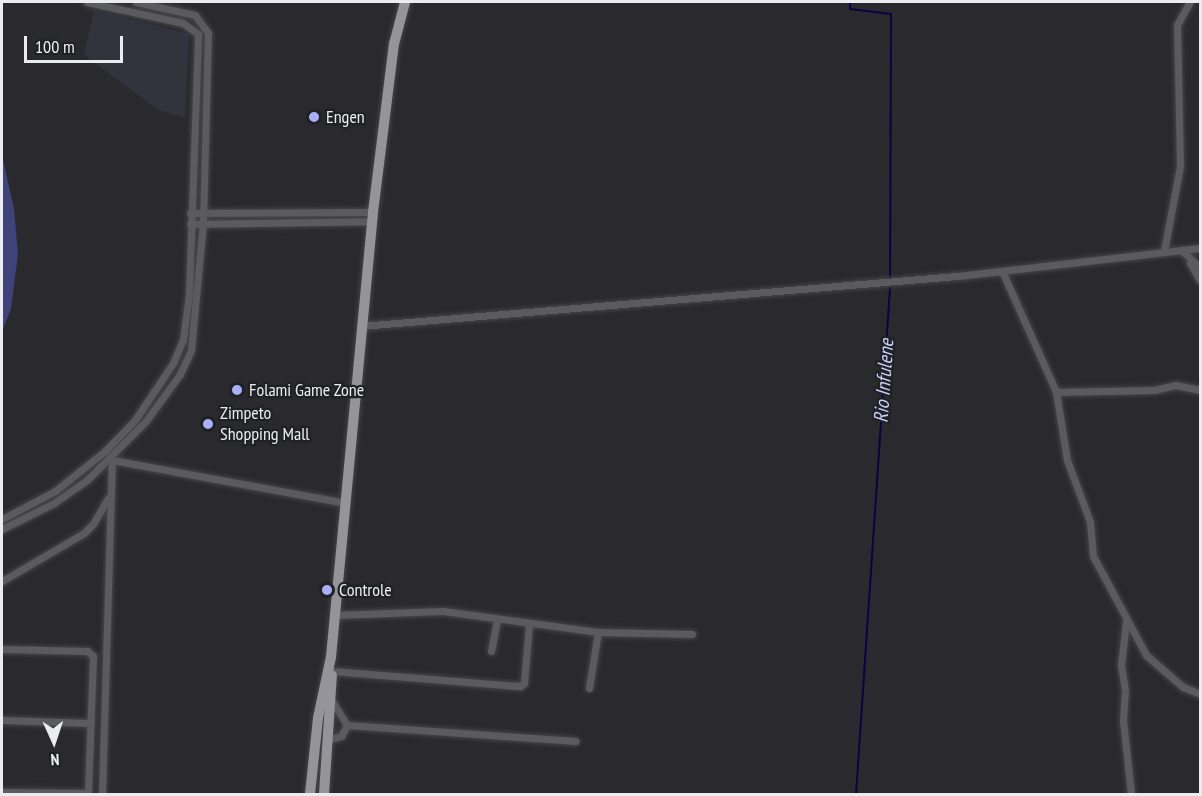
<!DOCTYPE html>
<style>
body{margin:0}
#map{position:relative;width:1202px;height:796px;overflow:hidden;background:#2a2a2e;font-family:"PT Sans Narrow",sans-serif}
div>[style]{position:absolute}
.built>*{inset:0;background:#32333d}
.green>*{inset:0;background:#3f437a}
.stream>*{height:2px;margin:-1px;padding:0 1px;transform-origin:1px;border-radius:1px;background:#0e0043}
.roads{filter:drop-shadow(0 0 2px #454549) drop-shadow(0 0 2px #454549)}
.minor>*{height:7px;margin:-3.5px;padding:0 3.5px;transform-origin:3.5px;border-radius:3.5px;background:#5b5b5e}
.trunk>*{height:10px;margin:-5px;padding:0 5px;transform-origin:5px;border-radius:5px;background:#94949a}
.dots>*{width:16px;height:16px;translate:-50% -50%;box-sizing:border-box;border:3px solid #202125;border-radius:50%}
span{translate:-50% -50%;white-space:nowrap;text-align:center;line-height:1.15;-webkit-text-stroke:4.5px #202125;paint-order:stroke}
.poi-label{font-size:18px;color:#ebecef}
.left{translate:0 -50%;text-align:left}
.water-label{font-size:20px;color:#c9cff8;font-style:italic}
.frame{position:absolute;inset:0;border:3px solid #ebecef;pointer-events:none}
.north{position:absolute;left:24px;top:712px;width:60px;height:60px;-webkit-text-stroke:4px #202125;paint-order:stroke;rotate:177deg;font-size:16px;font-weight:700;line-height:24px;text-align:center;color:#ebecef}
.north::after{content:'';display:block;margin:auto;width:21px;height:27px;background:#ebecef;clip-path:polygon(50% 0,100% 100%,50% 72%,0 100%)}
.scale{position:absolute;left:24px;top:36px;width:99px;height:27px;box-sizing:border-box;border:3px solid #ebecef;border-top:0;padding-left:8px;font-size:18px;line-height:21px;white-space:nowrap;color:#ebecef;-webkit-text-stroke:4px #202125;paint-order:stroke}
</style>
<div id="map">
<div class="built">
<i style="clip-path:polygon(94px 10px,189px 34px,185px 118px,158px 110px,84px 55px)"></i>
</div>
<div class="green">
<i style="clip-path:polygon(2px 155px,14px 209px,18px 254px,11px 309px,2px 331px)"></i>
</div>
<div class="stream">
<i style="left:850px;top:2px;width:7px;rotate:90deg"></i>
<i style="left:850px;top:9px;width:41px;rotate:7deg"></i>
<i style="left:891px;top:14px;width:274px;rotate:90.2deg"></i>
<i style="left:890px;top:288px;width:507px;rotate:93.84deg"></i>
</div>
<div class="roads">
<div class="minor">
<i style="left:190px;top:213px;width:183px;rotate:-0.3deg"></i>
<i style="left:190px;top:224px;width:182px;rotate:-0.9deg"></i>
<i style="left:1181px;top:250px;width:25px;rotate:42deg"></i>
<i style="left:1164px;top:251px;width:86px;rotate:-79.3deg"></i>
<i style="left:1180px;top:166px;width:141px;rotate:-91.2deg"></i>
<i style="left:1177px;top:25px;width:26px;rotate:-61deg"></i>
<i style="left:1190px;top:263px;width:20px;rotate:60deg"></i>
<i style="left:1002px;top:271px;width:133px;rotate:65.9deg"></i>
<i style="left:1056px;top:392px;width:69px;rotate:80.8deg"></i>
<i style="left:1067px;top:460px;width:66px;rotate:69.6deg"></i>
<i style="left:1090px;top:522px;width:34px;rotate:85deg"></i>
<i style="left:1093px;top:556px;width:112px;rotate:61.8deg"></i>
<i style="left:1146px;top:655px;width:49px;rotate:40.9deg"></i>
<i style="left:1183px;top:687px;width:18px;rotate:22deg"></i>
<i style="left:361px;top:326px;width:598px;rotate:-4.8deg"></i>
<i style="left:957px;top:276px;width:245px;rotate:-6.6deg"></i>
<i style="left:1056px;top:392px;width:98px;rotate:-1.2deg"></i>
<i style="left:1154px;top:390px;width:22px;rotate:-13deg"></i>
<i style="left:1175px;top:385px;width:25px;rotate:11deg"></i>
<i style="left:112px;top:460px;width:238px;rotate:10.4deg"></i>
<i style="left:2px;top:519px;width:60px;rotate:-27.8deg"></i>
<i style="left:55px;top:491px;width:64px;rotate:-38.7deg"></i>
<i style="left:105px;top:451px;width:43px;rotate:-45.9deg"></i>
<i style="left:135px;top:420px;width:69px;rotate:-56.3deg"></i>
<i style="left:173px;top:363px;width:25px;rotate:-67deg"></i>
<i style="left:183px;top:340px;width:46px;rotate:-82.6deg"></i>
<i style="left:189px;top:294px;width:260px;rotate:-88deg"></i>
<i style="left:198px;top:34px;width:19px;rotate:-144deg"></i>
<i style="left:183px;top:23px;width:98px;rotate:-167.7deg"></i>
<i style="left:2px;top:529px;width:58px;rotate:-26.6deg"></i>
<i style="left:54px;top:503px;width:40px;rotate:-34.9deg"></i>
<i style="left:87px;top:480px;width:83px;rotate:-45deg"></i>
<i style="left:146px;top:421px;width:58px;rotate:-54.1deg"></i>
<i style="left:180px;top:374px;width:26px;rotate:-65deg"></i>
<i style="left:191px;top:350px;width:128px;rotate:-84.6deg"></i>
<i style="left:203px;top:223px;width:190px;rotate:-88.5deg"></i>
<i style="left:208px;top:33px;width:22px;rotate:-126deg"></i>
<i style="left:195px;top:15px;width:60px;rotate:-167.6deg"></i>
<i style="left:2px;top:581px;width:95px;rotate:-30.3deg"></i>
<i style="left:84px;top:533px;width:13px;rotate:-45deg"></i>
<i style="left:93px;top:524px;width:30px;rotate:-60deg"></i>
<i style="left:335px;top:615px;width:108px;rotate:-2.1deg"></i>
<i style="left:443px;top:611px;width:156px;rotate:7.7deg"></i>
<i style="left:598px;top:632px;width:94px;rotate:1.2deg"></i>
<i style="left:1126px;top:622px;width:43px;rotate:96.6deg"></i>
<i style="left:1121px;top:665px;width:26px;rotate:81deg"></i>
<i style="left:1125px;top:691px;width:29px;rotate:94deg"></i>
<i style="left:1123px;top:720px;width:74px;rotate:83.8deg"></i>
<i style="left:2px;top:649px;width:85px;rotate:1.3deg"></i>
<i style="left:87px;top:651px;width:8px;rotate:40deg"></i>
<i style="left:93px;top:656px;width:137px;rotate:92.1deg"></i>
<i style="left:88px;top:793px;width:86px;rotate:-179.3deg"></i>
<i style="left:491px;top:651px;width:32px;rotate:-79deg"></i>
<i style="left:332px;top:671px;width:189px;rotate:4.6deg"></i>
<i style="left:520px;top:686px;width:5px;rotate:-37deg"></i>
<i style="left:524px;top:683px;width:58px;rotate:-85.1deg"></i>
<i style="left:589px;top:688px;width:57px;rotate:-80.9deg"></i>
<i style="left:2px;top:720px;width:87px;rotate:2deg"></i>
<i style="left:347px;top:725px;width:229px;rotate:4deg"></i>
<i style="left:327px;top:740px;width:15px;rotate:-16deg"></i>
<i style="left:341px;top:736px;width:13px;rotate:-61deg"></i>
<i style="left:347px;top:725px;width:31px;rotate:-122deg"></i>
<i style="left:102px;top:794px;width:334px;rotate:-88.3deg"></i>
<i style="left:112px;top:460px;width:3px;rotate:-162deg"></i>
</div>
<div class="trunk">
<i style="left:310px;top:794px;width:76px;rotate:-84deg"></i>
<i style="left:318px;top:718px;width:62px;rotate:-78deg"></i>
<i style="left:331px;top:657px;width:447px;rotate:-84.6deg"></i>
<i style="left:373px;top:212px;width:169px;rotate:-82.9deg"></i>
<i style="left:394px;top:44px;width:43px;rotate:-75.3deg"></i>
<i style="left:324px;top:794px;width:119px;rotate:-86.2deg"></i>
</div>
</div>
<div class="dots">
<i style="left:314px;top:117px;background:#a8b0fc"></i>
<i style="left:237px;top:390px;background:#a8b0fc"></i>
<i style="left:208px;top:424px;background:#a8b0fc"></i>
<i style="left:327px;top:590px;background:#a8b0fc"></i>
</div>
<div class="poi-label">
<span class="left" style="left:326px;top:117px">Engen</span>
<span class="left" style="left:249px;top:390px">Folami Game Zone</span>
<span class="left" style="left:220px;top:424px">Zimpeto<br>Shopping Mall</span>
<span class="left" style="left:339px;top:590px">Controle</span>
</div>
<div class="water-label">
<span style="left:884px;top:381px;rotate:-86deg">Rio Infulene</span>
</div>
<div class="frame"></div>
<div class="north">N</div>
<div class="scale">100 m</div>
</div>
